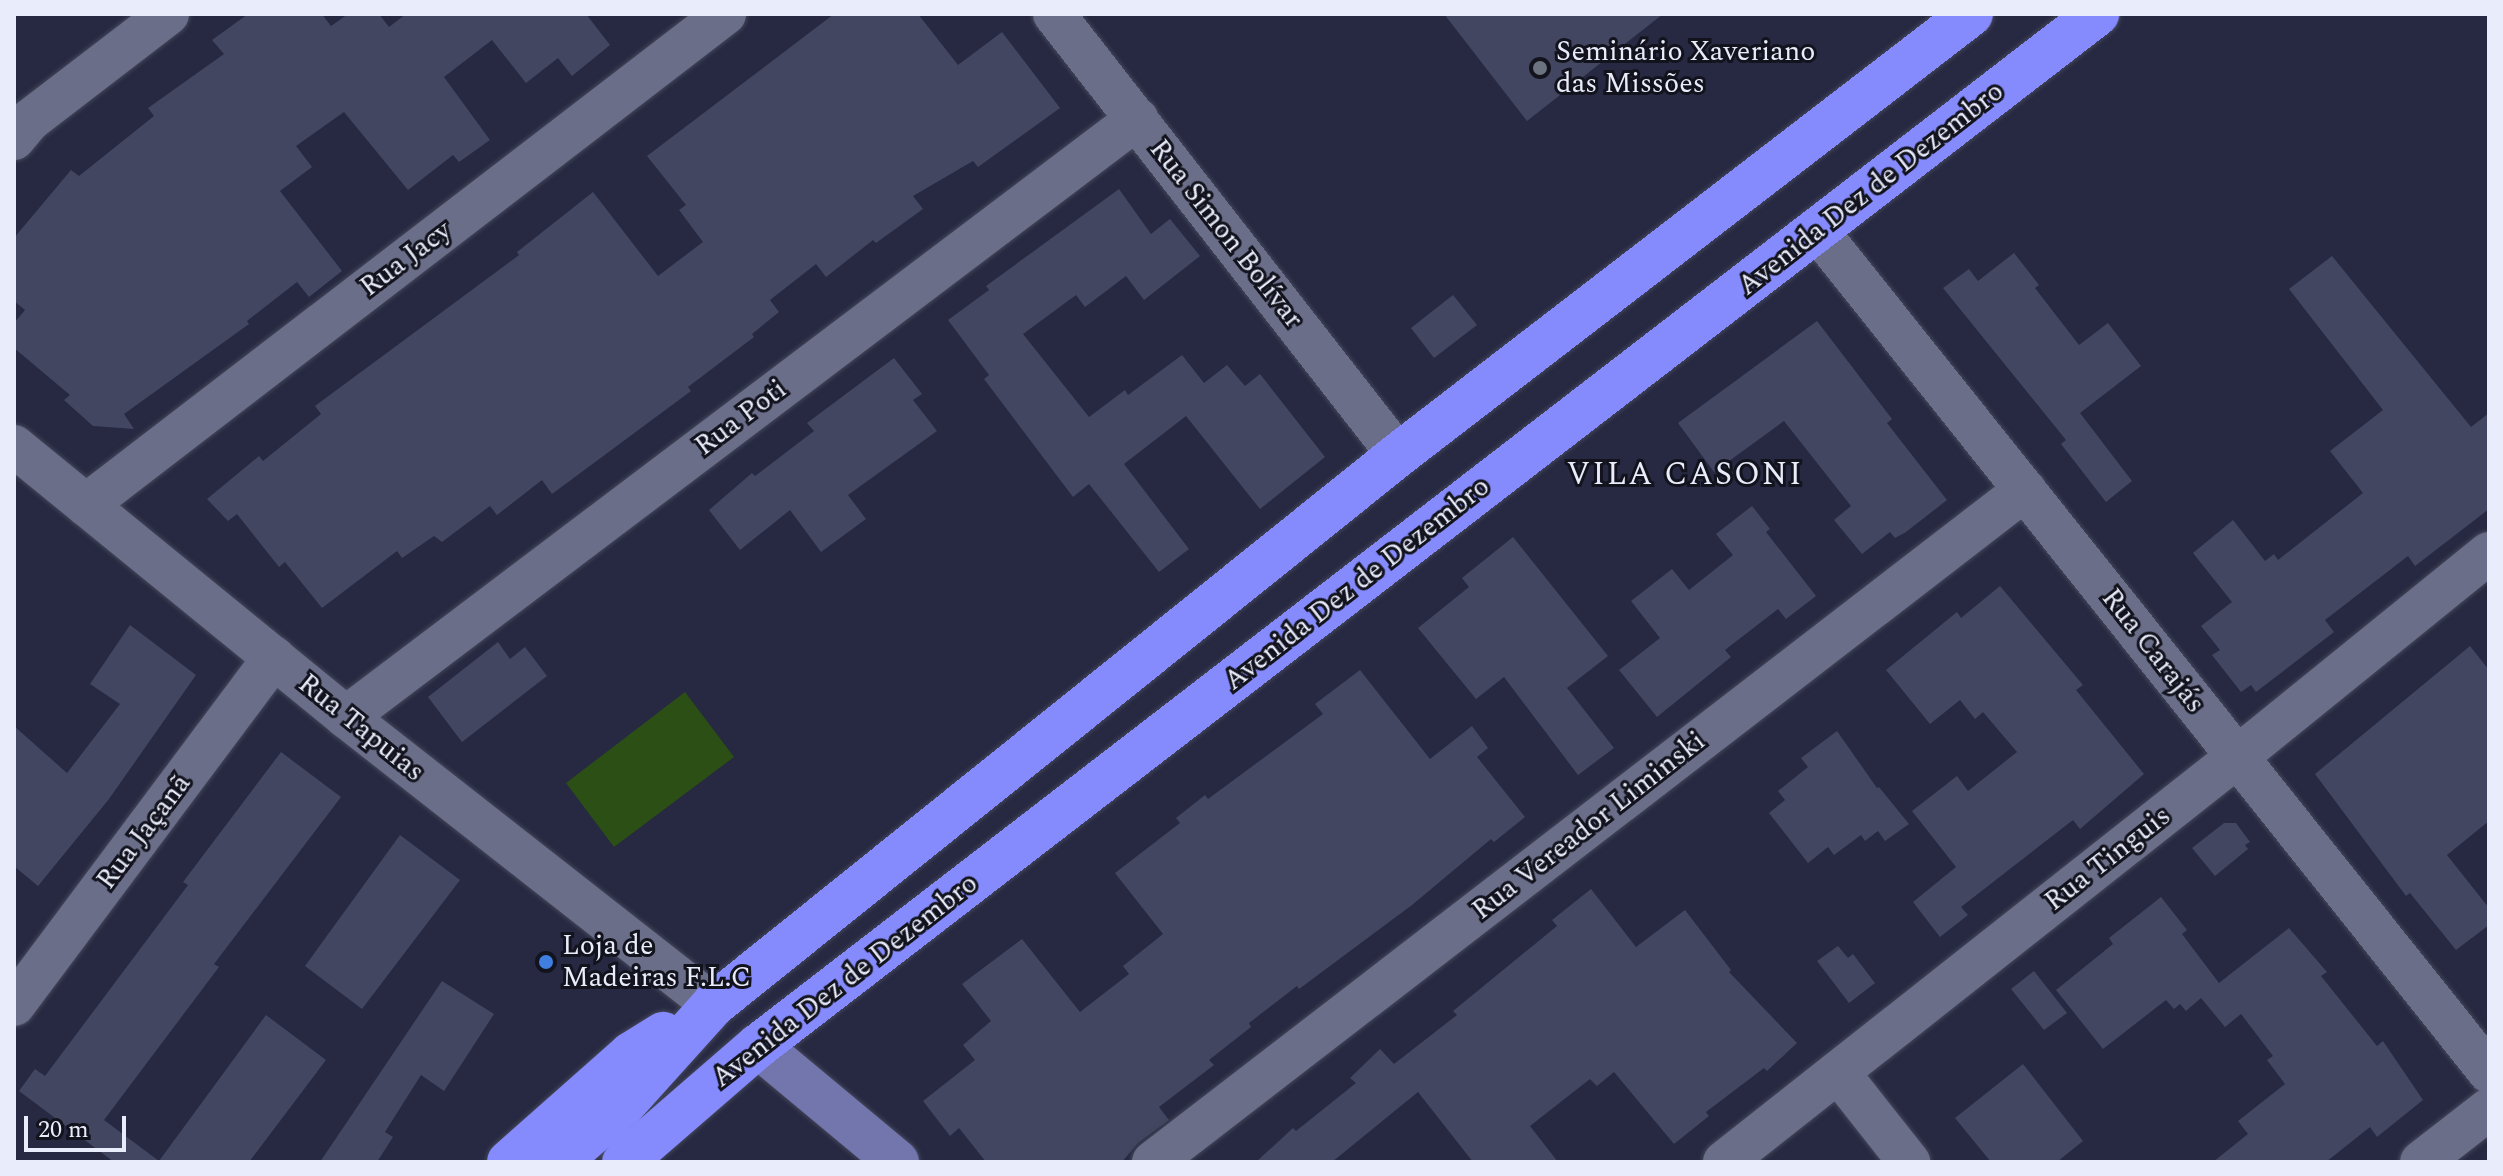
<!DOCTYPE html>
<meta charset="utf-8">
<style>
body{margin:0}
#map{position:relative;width:2503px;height:1176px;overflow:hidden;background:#262941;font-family:Spectral,serif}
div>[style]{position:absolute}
.green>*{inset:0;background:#2b4f15}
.building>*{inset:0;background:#434660}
.roads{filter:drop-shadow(0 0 2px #44465a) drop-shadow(0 0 2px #44465a)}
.street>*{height:42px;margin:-21px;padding:0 21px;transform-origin:21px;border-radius:21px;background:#6a6e89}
.secondary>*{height:44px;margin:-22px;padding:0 22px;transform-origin:22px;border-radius:22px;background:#7276ac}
.highway>*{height:44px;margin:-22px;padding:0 22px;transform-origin:22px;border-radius:22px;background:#858afd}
.dots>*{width:22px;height:22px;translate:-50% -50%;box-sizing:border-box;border:4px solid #12131d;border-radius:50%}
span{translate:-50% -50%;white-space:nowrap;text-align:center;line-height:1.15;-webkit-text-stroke:6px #12131d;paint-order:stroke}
.poi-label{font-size:28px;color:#e9ecfb}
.left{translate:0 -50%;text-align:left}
.street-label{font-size:28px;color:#e9ecfb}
.quarter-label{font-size:32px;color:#e9ecfb;letter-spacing:2px}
.frame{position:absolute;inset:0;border:16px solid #e9ecfb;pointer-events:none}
.scale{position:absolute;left:24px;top:1116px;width:102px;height:36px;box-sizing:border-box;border:4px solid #e9ecfb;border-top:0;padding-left:10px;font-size:24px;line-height:28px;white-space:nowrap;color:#e9ecfb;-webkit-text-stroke:6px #12131d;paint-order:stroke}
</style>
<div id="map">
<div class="green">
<i style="clip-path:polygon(685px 692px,734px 757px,614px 847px,566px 783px)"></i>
</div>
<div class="building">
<i style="clip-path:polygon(248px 14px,322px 14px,331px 26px,348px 14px,379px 14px,389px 27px,406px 14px,586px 14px,610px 45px,572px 76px,558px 58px,526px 83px,492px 40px,444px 77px,490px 140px,459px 162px,453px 155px,408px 190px,344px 112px,296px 146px,312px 167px,280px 191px,342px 271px,309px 297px,297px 282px,247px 321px,249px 324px,124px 414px,134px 429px,93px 426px,64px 400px,70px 395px,14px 348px,14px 323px,25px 310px,14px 301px,14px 238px,71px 170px,79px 176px,154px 116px,148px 108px,224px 54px,212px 40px)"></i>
<i style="clip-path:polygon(834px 14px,918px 14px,958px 65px,1002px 32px,1060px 108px,978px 167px,973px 161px,913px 196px,923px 209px,876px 243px,873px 240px,826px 277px,816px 264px,770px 300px,779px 312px,752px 334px,754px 337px,688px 387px,691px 391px,552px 494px,542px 480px,497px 515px,490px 506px,442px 542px,434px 536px,402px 558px,397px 551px,322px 608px,285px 562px,279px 567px,237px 514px,228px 521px,207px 499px,259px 456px,263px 461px,321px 414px,315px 406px,519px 255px,517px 252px,593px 192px,658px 276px,703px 242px,679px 210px,686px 205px,647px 156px)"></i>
<i style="clip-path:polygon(1444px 14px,1663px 14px,1527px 121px)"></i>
<i style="clip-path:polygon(1119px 189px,1151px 234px,1170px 219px,1200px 256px,1144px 300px,1126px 276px,1085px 307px,1076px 295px,1023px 334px,1089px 417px,1125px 390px,1128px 395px,1182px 355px,1204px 383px,1227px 365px,1245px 386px,1260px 374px,1325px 457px,1260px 509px,1186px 416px,1124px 464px,1189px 549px,1159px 572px,1089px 484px,1073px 497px,984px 379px,989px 375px,948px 320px,989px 290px,986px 286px)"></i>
<i style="clip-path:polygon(2014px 253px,2039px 285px,2035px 288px,2079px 345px,2108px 323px,2141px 366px,2080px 413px,2132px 481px,2106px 502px,2061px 444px,2066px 440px,1943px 288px,1969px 269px,1978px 281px)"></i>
<i style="clip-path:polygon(2332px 256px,2471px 427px,2489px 413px,2489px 509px,2415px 566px,2408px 556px,2325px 620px,2334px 632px,2256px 692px,2251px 685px,2241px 692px,2212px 655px,2220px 650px,2201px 626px,2232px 602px,2193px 553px,2233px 520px,2265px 561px,2274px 554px,2278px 560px,2363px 493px,2330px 451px,2383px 410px,2289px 289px)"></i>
<i style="clip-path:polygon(1453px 295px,1477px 325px,1434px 358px,1411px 328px)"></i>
<i style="clip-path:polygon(1817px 321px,1892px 419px,1887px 423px,1947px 500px,1906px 532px,1895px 538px,1890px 532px,1862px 554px,1834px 520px,1851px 506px,1784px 421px,1714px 472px,1678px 423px)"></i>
<i style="clip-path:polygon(894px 358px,922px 394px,913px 400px,937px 431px,848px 495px,866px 519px,821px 552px,790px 510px,740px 550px,709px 510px,752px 473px,755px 476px,814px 431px,807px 423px)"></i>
<i style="clip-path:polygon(1752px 506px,1770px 529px,1766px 532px,1816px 596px,1786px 619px,1778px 609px,1725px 650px,1731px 657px,1657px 717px,1619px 670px,1660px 638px,1631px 601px,1672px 569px,1689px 590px,1733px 555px,1716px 534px)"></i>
<i style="clip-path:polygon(1513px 537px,1608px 656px,1567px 688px,1614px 748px,1578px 775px,1504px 677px,1476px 699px,1418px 628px,1469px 587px,1462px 578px)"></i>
<i style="clip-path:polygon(2000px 586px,2083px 685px,2076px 690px,2144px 774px,2080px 829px,2073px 820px,1961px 907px,1968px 915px,1940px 937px,1913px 902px,1956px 867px,1912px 811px,1957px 776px,1968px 791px,2017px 752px,1983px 712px,1975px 719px,1960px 700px,1930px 724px,1886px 670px,1957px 612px,1961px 618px)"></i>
<i style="clip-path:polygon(130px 625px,196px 675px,109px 799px,38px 886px,14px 866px,14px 726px,67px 773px,120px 704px,90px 684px)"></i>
<i style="clip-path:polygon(498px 642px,510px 659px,525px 647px,547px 676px,462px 742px,428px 697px)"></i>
<i style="clip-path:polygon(2470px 646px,2489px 670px,2489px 821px,2447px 855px,2489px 908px,2489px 925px,2456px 950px,2410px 893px,2406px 896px,2315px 774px)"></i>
<i style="clip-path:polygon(1360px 670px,1430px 759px,1472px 726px,1488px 748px,1477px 757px,1525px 817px,1494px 842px,1491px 839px,1412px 905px,1299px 989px,1297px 986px,1249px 1023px,1251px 1027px,1209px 1060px,1214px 1065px,1159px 1107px,1169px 1120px,1138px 1143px,1122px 1162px,986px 1162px,959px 1128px,950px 1136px,923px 1101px,975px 1060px,963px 1045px,991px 1021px,962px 984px,1022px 939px,1080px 1012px,1129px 974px,1123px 966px,1163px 934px,1115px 873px,1180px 823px,1176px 818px,1205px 795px,1208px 799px,1323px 714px,1315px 704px)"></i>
<i style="clip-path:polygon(1837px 731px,1877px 788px,1879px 787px,1909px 824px,1885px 841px,1878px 831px,1865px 841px,1861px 835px,1834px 855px,1828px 847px,1808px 863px,1769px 813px,1785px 800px,1778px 791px,1808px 767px,1801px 758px)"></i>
<i style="clip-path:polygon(281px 752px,341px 797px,214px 964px,219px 967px,104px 1120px,159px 1161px,266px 1015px,326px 1060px,249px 1162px,114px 1162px,19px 1091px,35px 1069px,45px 1076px,188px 885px,183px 882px)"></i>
<i style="clip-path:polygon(2224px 823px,2236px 823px,2250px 842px,2245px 845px,2248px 849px,2215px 876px,2192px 848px)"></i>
<i style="clip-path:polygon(400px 835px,460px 880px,362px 1009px,305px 966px)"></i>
<i style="clip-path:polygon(1591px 889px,1636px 947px,1685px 910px,1731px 970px,1729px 972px,1797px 1043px,1767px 1071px,1764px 1068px,1706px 1112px,1709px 1116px,1674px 1144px,1614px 1072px,1597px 1086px,1590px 1079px,1530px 1126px,1558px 1162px,1473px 1162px,1418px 1092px,1332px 1162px,1256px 1162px,1293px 1128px,1296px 1131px,1356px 1083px,1350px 1078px,1380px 1049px,1394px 1064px,1457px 1015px,1453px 1011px,1557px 926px,1552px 920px)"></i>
<i style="clip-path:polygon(2161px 897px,2187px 930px,2182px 934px,2219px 983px,2289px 928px,2327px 972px,2321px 976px,2377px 1046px,2383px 1041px,2423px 1100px,2377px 1137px,2370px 1127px,2326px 1162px,2213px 1162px,2248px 1134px,2238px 1121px,2285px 1084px,2267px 1060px,2273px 1056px,2241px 1014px,2225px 1027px,2201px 998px,2186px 1011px,2180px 1004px,2174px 1009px,2166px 1000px,2103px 1049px,2056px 990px,2113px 944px,2109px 938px)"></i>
<i style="clip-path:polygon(1838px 946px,1848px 958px,1853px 954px,1875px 983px,1849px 1003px,1817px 961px)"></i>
<i style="clip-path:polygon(2034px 971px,2067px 1013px,2044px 1030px,2011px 989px)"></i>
<i style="clip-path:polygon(442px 981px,494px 1014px,444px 1091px,421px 1075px,385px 1132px,393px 1137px,377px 1162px,320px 1162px)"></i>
<i style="clip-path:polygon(2023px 1064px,2083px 1141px,2057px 1162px,1991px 1162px,1955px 1118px)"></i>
</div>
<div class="roads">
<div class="street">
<i style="left:1054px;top:14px;width:559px;rotate:52.04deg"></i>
<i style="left:14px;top:139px;width:25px;rotate:-50deg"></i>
<i style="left:30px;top:120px;width:174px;rotate:-37.5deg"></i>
<i style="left:1817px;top:230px;width:1077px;rotate:51.41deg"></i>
<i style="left:14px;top:446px;width:429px;rotate:39.2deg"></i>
<i style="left:346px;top:717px;width:467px;rotate:38.1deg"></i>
<i style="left:86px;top:505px;width:806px;rotate:-37.54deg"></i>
<i style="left:346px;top:717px;width:992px;rotate:-37.09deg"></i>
<i style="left:14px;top:1005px;width:434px;rotate:-53.2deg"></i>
<i style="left:1838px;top:1072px;width:115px;rotate:51.7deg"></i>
<i style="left:1153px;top:1162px;width:1101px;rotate:-37.62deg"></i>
<i style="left:1724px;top:1162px;width:654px;rotate:-38.29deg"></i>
<i style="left:2237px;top:757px;width:324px;rotate:-39deg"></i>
<i style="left:2421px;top:1162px;width:86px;rotate:-37.9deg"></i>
</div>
<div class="secondary">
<i style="left:758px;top:1046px;width:181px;rotate:39.8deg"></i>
</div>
<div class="highway">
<i style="left:509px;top:1162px;width:163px;rotate:-41.5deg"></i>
<i style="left:631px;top:1054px;width:38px;rotate:-32deg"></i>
<i style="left:559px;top:1162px;width:86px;rotate:-41.7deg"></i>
<i style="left:623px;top:1105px;width:135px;rotate:-48deg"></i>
<i style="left:713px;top:1005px;width:878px;rotate:-38.76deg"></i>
<i style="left:1398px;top:455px;width:723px;rotate:-37.58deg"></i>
<i style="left:624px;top:1162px;width:177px;rotate:-40.9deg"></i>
<i style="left:758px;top:1046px;width:1691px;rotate:-37.62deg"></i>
</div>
</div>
<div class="dots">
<i style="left:1540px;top:68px;background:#6b7280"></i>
<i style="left:546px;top:962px;background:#3f7fe0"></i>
</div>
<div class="poi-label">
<span class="left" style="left:1556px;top:68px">Seminário Xaveriano<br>das Missões</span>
<span class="left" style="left:562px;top:962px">Loja de<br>Madeiras F.L.C</span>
</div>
<div class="street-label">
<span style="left:1871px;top:189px;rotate:-38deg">Avenida Dez de Dezembro</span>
<span style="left:1226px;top:234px;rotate:52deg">Rua Simon Bolívar</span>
<span style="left:406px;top:259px;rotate:-37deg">Rua Jacy</span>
<span style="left:741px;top:418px;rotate:-37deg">Rua Poti</span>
<span style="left:1357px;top:584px;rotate:-38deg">Avenida Dez de Dezembro</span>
<span style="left:2153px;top:651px;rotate:52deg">Rua Carajás</span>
<span style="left:361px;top:728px;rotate:39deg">Rua Tapuias</span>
<span style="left:1589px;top:826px;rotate:-38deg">Rua Vereador Liminski</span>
<span style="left:144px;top:832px;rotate:-53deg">Rua Jaçanã</span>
<span style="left:2108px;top:859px;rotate:-38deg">Rua Tinguis</span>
<span style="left:845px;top:981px;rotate:-38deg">Avenida Dez de Dezembro</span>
</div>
<div class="quarter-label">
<span style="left:1685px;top:475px">VILA CASONI</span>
</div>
<div class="frame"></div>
<div class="scale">20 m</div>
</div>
